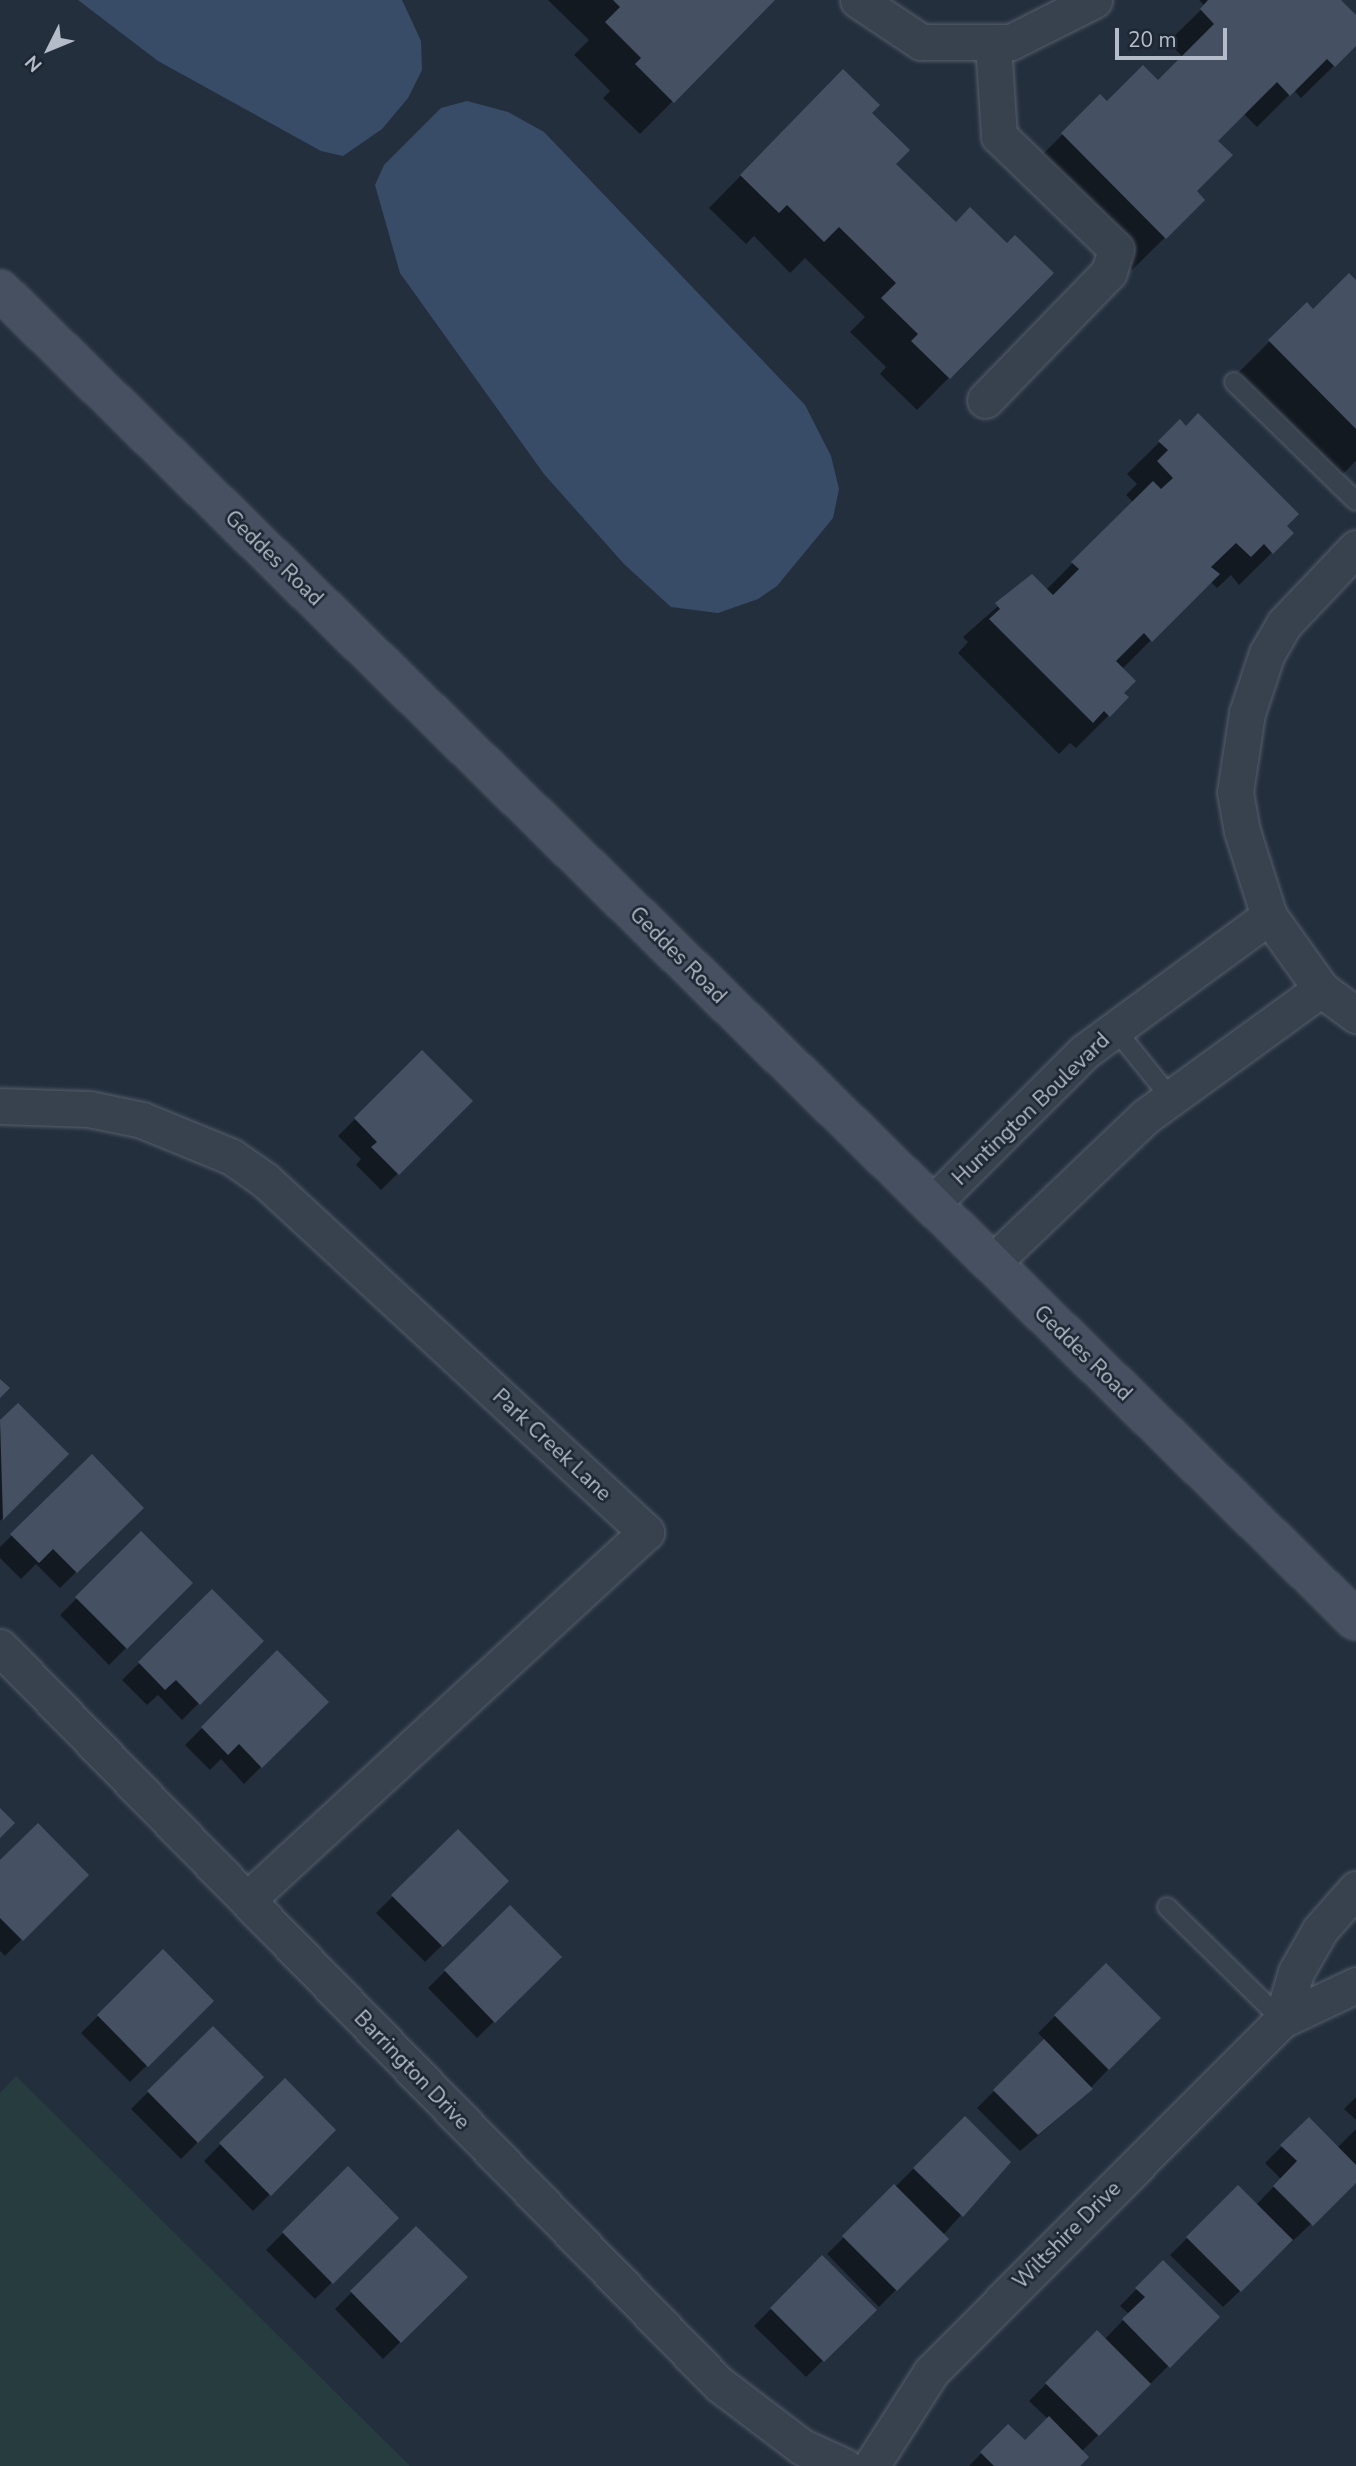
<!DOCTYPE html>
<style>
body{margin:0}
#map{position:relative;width:1356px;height:2466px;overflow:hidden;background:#242f3e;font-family:"Nunito Sans",sans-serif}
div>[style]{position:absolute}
.green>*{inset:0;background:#263c3f}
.water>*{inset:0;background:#394c67}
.shadow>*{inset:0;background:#0007}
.building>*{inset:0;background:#455162}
.roads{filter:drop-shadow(0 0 2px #565f6c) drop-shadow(0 0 2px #565f6c)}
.lane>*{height:18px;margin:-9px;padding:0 9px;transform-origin:9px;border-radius:9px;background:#38414e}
.street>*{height:35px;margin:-17.5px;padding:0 17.5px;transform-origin:17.5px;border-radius:17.5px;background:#38414e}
.secondary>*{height:38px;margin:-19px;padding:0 19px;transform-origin:19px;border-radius:19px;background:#465061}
span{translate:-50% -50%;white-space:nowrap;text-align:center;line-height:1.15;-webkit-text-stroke:5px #1d2633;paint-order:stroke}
.street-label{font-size:21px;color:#b4bcc9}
.north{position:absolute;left:14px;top:14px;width:70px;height:70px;-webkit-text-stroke:5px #1d2633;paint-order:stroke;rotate:227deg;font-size:19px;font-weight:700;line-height:28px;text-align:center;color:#b4bcc9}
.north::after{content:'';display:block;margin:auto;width:24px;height:32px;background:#b4bcc9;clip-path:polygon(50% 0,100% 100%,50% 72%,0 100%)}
.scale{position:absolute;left:1115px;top:28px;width:112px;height:32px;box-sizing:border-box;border:4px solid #b4bcc9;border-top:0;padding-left:9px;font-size:21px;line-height:24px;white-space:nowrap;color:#b4bcc9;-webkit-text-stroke:5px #1d2633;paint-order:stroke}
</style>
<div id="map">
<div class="green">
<i style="clip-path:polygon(16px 2076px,410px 2466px,0 2466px,0 2093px)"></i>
</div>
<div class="water">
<i style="clip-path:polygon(78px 0,402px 0,421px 41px,422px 70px,408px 98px,382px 129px,343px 156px,321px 151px,158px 61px)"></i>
<i style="clip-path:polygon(467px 101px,508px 112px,544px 132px,805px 405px,831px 456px,839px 489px,833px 518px,777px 586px,758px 599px,718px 613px,671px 607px,624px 564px,544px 474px,400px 273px,375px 185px,384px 165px,441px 108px)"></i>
</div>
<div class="shadow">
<i style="clip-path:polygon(548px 0,773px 0,640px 134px,603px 98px,610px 91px,574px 55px,589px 40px)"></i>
<i style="clip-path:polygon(1199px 0,1339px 0,1356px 17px,1356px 44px,1301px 98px,1294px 90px,1257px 127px,1243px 113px,1216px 141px,1195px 191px,1203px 200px,1132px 270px,1030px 167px,1100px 97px,1107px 103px,1158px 83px,1183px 57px,1168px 42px,1205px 6px)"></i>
<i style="clip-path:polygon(811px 104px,870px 113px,894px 164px,955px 224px,1007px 245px,1052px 273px,917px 410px,880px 374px,886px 367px,850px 332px,865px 317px,805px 258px,790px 273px,754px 236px,746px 244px,709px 208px)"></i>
<i style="clip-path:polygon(1356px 282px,1356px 461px,1340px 477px,1237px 374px,1307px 304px,1313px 311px)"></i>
<i style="clip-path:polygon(1180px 422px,1292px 533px,1239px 585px,1231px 575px,1217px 588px,1210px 581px,1122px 669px,1122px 693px,1127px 697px,1076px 748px,1070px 743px,1059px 754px,958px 653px,968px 642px,963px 637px,1032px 576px,1046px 590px,1133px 502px,1126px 495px,1137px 484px,1127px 474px)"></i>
<i style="clip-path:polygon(422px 1052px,471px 1101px,381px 1190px,356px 1165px,361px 1159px,338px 1136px)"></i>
<i style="clip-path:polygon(18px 1405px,67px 1454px,0 1521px,0 1423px)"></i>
<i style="clip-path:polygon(92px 1457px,141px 1508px,60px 1588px,36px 1564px,21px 1579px,0 1558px,0 1547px)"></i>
<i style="clip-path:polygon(141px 1534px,191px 1583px,109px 1665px,60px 1615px)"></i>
<i style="clip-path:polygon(212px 1592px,261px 1641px,182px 1720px,158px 1695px,147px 1705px,122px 1680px)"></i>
<i style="clip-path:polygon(277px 1653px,326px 1702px,244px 1784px,221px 1759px,210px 1770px,185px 1745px)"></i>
<i style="clip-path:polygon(458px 1832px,507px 1881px,425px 1962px,376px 1913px)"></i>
<i style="clip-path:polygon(0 1863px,86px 1875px,5px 1956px,0 1951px)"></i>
<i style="clip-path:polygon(510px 1907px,559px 1957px,477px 2038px,428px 1988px)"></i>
<i style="clip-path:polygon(163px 1951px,212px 2001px,130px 2082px,81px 2033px)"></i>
<i style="clip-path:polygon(1106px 1965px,1158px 2018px,1074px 2105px,1020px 2151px,977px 2108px,1045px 2040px,1038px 2033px)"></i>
<i style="clip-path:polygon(213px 2028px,262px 2077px,181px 2159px,131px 2109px)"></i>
<i style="clip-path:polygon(285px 2080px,334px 2130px,253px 2211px,204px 2161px)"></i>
<i style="clip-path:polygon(1356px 2097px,1356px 2120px,1344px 2109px)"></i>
<i style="clip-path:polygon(965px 2118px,1009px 2162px,943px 2235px,946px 2239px,879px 2307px,827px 2254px)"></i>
<i style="clip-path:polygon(1309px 2120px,1337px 2148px,1356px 2129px,1356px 2181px,1223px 2307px,1170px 2255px,1238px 2188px,1256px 2205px,1281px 2179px,1265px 2163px)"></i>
<i style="clip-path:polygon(348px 2168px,397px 2218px,315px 2299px,266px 2250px)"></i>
<i style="clip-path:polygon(416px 2228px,466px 2277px,383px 2359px,335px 2309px)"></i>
<i style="clip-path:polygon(822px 2257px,874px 2310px,806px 2377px,754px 2326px)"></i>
<i style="clip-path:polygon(1163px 2262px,1218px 2317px,1082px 2451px,1078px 2466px,969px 2466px,1008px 2426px,1025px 2443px,1048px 2419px,1029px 2401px,1097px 2333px,1104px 2340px,1129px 2314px,1120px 2306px)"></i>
</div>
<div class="building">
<i style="clip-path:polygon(613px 0,775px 0,674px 103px,635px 64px,641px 58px,605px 22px,620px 7px)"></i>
<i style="clip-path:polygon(1208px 0,1341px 0,1356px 15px,1356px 46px,1335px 67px,1327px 59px,1290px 96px,1277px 82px,1218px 141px,1233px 155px,1197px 191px,1205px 200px,1166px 239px,1061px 133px,1100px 94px,1107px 101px,1143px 65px,1158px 80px,1214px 24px,1200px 9px)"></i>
<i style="clip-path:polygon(843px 69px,880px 105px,872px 113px,910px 150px,896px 164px,956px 222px,970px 207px,1007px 243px,1015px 235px,1054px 273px,950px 379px,911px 341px,918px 334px,881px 298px,896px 283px,839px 227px,824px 242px,787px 205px,779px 213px,740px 175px)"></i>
<i style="clip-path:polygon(1349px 273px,1356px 280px,1356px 429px,1268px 340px,1307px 302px,1313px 309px)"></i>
<i style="clip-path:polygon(1198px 413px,1299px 514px,1287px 526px,1294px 533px,1273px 554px,1264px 544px,1251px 557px,1236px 543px,1211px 567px,1220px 574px,1152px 642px,1144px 633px,1116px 661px,1136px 681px,1124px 693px,1129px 697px,1110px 717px,1104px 711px,1093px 723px,989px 619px,1000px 609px,995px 603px,1032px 574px,1053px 595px,1079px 569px,1071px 562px,1153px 481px,1161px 489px,1173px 478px,1157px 461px,1168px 450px,1158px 441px,1180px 419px,1186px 426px)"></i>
<i style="clip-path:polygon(422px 1050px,473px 1101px,399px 1175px,371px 1147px,377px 1142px,354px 1118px)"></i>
<i style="clip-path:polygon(0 1379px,10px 1388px,0 1398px)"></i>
<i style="clip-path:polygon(18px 1403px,69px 1454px,3px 1520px,0 1420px)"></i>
<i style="clip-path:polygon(92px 1454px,144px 1508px,77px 1573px,53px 1549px,39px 1563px,10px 1534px)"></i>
<i style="clip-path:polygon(141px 1531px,193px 1583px,127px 1649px,75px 1597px)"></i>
<i style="clip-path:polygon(212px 1589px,264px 1641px,200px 1705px,176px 1680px,165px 1690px,138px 1662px)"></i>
<i style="clip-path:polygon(277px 1650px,329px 1702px,262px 1768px,239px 1744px,228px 1755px,201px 1727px)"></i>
<i style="clip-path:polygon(0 1808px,15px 1823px,0 1838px)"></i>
<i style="clip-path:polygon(38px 1823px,89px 1875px,23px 1941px,0 1918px,0 1860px)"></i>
<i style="clip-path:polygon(458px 1829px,509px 1881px,443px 1947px,391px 1895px)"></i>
<i style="clip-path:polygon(510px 1905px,562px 1957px,495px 2023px,444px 1970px)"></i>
<i style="clip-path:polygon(163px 1949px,214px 2001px,148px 2067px,97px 2015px)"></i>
<i style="clip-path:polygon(1106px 1963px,1161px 2018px,1109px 2070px,1054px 2015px)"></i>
<i style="clip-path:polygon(213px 2026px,264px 2077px,198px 2143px,147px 2091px)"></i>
<i style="clip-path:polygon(1044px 2039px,1093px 2089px,1038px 2135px,993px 2090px)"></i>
<i style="clip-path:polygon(285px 2078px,336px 2130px,271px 2196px,219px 2143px)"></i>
<i style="clip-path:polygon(965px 2116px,1011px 2162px,963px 2217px,913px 2168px)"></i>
<i style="clip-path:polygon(1309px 2117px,1356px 2165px,1356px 2183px,1313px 2226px,1273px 2186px,1297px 2161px,1280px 2145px)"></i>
<i style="clip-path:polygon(348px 2166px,399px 2218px,333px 2284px,282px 2232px)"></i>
<i style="clip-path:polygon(894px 2184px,949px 2239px,897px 2291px,842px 2236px)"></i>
<i style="clip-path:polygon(1238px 2185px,1293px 2240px,1241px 2292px,1186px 2237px)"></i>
<i style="clip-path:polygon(416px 2226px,468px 2277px,401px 2343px,350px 2291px)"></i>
<i style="clip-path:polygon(822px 2255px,877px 2310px,824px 2362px,770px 2308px)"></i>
<i style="clip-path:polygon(1163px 2260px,1220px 2317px,1170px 2368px,1122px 2319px,1145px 2297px,1135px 2288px)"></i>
<i style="clip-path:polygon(1097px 2330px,1151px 2384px,1099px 2436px,1045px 2383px)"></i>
<i style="clip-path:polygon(1049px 2416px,1089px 2457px,1080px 2466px,994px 2466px,980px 2452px,1008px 2424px,1025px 2440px)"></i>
</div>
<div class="roads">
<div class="lane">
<i style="left:1234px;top:382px;width:170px;rotate:44.3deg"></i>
<i style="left:1115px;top:1029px;width:86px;rotate:51.1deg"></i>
<i style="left:1167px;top:1907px;width:161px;rotate:44.5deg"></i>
</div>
<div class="street">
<i style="left:858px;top:0;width:76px;rotate:33.7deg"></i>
<i style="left:921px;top:42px;width:90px"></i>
<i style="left:1011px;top:42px;width:93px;rotate:-26.8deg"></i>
<i style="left:985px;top:400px;width:178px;rotate:-45.9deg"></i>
<i style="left:1109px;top:272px;width:24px;rotate:-73deg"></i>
<i style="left:1116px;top:249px;width:163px;rotate:-136deg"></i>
<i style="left:999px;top:136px;width:94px;rotate:-93.7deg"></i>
<i style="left:1356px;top:548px;width:105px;rotate:133.5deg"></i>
<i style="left:1284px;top:624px;width:34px;rotate:120deg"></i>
<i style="left:1267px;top:653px;width:63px;rotate:108.4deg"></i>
<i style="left:1247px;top:713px;width:80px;rotate:98.6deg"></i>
<i style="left:1235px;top:792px;width:40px;rotate:80deg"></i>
<i style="left:1242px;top:831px;width:89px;rotate:72.4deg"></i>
<i style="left:1269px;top:916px;width:90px;rotate:54.5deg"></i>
<i style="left:1321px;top:989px;width:44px;rotate:36.6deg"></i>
<i style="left:0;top:1106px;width:89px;rotate:1.9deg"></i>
<i style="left:89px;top:1109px;width:54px;rotate:11.7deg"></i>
<i style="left:142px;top:1120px;width:97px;rotate:22.3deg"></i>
<i style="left:232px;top:1157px;width:40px;rotate:34.9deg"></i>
<i style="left:265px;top:1180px;width:519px;rotate:42.73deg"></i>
<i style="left:646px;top:1532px;width:543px;rotate:137.31deg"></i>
<i style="left:931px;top:1205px;width:216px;rotate:-45deg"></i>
<i style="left:1084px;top:1052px;width:230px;rotate:-36.3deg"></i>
<i style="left:992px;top:1263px;width:213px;rotate:-43.7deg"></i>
<i style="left:1146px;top:1116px;width:216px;rotate:-36deg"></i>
<i style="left:0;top:1647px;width:1030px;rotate:45.71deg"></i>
<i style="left:719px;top:2384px;width:104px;rotate:37.2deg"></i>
<i style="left:802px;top:2447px;width:46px;rotate:24.3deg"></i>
<i style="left:1356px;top:1889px;width:55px;rotate:131.3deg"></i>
<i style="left:1320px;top:1930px;width:48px;rotate:119.7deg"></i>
<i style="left:1296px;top:1972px;width:50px;rotate:106.3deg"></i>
<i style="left:1282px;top:2020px;width:82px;rotate:-25.3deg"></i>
<i style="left:871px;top:2466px;width:112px;rotate:-57.4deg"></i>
<i style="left:931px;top:2372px;width:497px;rotate:-45.1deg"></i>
</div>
<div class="secondary">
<i style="left:0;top:290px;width:1899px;rotate:44.45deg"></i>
</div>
</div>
<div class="street-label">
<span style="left:274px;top:558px;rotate:44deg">Geddes Road</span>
<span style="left:678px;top:955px;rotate:45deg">Geddes Road</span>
<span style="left:1031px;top:1109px;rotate:-44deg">Huntington Boulevard</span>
<span style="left:1083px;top:1353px;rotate:44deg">Geddes Road</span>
<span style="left:552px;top:1445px;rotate:43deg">Park Creek Lane</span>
<span style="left:412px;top:2070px;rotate:46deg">Barrington Drive</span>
<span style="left:1067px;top:2235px;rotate:-45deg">Wiltshire Drive</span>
</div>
<div class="north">N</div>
<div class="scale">20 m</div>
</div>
